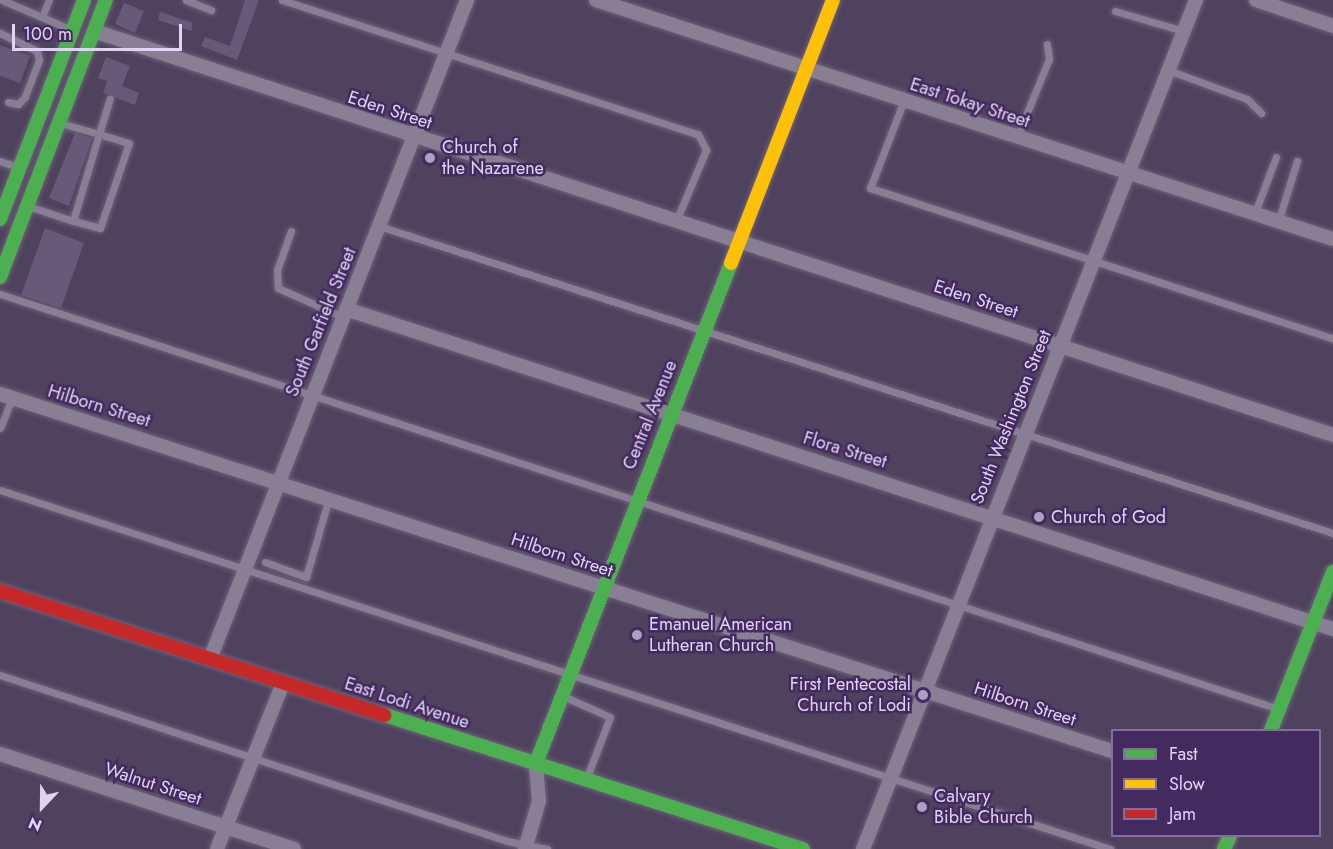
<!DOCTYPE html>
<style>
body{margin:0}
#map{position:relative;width:1333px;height:849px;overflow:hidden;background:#4f425e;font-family:Jost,sans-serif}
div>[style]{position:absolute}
.building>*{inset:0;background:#675a78}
.roads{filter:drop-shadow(0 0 2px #6d617b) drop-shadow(0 0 2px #6d617b)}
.lane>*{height:7px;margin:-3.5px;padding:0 3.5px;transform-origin:3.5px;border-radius:3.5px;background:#897f94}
.street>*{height:14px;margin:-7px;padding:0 7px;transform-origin:7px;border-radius:7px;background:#897f94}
.fast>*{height:14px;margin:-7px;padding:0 7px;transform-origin:7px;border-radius:7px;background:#4caf50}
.slow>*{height:14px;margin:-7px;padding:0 7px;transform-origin:7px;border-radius:7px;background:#ffc107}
.jam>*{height:14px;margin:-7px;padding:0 7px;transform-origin:7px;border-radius:7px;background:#c62828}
.dots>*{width:16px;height:16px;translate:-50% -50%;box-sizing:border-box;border:3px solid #432a5f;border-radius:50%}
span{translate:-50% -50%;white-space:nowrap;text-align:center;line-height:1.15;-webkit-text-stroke:5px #432a5f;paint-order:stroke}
.street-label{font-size:18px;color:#e1d3f4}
.poi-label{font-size:18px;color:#e1d3f4}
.left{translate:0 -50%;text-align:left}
.right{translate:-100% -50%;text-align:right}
.legend{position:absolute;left:1111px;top:729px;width:210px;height:108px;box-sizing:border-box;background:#432a5f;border:2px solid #826e9b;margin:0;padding:8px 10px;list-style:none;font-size:18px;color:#e1d3f4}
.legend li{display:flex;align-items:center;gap:12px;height:30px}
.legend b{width:30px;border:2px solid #826e9b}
.north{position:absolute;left:12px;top:777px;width:60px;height:60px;-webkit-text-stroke:4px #432a5f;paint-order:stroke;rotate:202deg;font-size:16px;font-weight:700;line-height:24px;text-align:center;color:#e1d3f4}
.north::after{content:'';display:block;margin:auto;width:21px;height:27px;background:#e1d3f4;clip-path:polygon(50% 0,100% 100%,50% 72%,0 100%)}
.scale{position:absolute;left:12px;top:24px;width:170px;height:27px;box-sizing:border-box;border:3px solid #e1d3f4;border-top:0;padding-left:8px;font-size:18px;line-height:21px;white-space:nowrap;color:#e1d3f4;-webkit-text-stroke:4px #432a5f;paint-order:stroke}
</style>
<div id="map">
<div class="building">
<i style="clip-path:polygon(245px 0,259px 0,237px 60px,201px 46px,205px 37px,230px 46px)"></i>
<i style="clip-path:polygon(124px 3px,144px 11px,135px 33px,115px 24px)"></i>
<i style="clip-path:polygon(160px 12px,193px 23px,191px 31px,158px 20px)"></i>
<i style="clip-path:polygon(0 45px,30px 56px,20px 83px,0 76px)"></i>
<i style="clip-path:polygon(106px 57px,130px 66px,122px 86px,139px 93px,135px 105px,103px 93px,107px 81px,98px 78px)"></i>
<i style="clip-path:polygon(75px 133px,92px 138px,69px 206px,49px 198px)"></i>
<i style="clip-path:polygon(45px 228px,84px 243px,61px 308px,21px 295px)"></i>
</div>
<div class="roads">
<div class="lane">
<i style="left:2px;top:0;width:76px;rotate:23.2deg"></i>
<i style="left:186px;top:0;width:27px;rotate:22deg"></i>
<i style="left:282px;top:0;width:437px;rotate:17.9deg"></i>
<i style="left:698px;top:134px;width:18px;rotate:63deg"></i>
<i style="left:706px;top:150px;width:77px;rotate:112.9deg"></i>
<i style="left:1115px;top:11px;width:72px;rotate:16.2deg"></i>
<i style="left:42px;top:17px;width:18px;rotate:-68deg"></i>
<i style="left:0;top:33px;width:41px;rotate:25.9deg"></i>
<i style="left:37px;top:51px;width:9px;rotate:77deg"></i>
<i style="left:39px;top:60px;width:40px;rotate:111deg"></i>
<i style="left:25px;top:97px;width:10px;rotate:135deg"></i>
<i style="left:18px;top:104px;width:10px;rotate:-169deg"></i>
<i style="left:1168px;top:70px;width:84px;rotate:20.2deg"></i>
<i style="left:1247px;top:99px;width:20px;rotate:45deg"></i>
<i style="left:904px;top:100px;width:94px;rotate:111.1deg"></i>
<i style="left:870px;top:188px;width:487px;rotate:18deg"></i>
<i style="left:60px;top:123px;width:41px;rotate:15.8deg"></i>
<i style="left:99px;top:134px;width:37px;rotate:-73deg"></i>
<i style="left:1017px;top:137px;width:84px;rotate:-67.7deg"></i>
<i style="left:1049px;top:59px;width:15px;rotate:-98deg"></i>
<i style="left:0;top:161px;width:18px;rotate:19deg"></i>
<i style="left:28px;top:206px;width:47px;rotate:18.4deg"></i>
<i style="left:73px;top:221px;width:91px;rotate:-73.4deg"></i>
<i style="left:99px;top:134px;width:31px;rotate:17deg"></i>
<i style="left:129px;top:143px;width:90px;rotate:108.8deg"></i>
<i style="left:100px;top:228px;width:28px;rotate:-165deg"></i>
<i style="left:1254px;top:215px;width:62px;rotate:-69.2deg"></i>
<i style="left:1278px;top:222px;width:64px;rotate:-72.7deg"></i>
<i style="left:379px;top:226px;width:1002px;rotate:17.84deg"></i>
<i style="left:291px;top:231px;width:41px;rotate:109.7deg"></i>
<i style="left:277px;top:270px;width:18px;rotate:87deg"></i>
<i style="left:278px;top:288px;width:71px;rotate:24deg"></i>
<i style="left:0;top:294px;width:1345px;rotate:17.98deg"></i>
<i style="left:0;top:428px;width:32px;rotate:-68deg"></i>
<i style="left:0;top:490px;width:1167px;rotate:17.92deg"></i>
<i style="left:265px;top:562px;width:44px;rotate:20.1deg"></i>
<i style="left:306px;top:577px;width:82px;rotate:-73.8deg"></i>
<i style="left:0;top:675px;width:533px;rotate:18.13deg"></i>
<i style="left:507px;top:841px;width:41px;rotate:11.3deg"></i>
<i style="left:563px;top:696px;width:51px;rotate:24.1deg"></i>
<i style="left:610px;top:717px;width:64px;rotate:111deg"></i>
</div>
<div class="street">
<i style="left:596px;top:0;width:775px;rotate:17.97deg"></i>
<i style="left:1256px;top:0;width:81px;rotate:18.7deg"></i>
<i style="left:94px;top:31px;width:1303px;rotate:18.06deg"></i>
<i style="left:346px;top:309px;width:1038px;rotate:17.96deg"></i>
<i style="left:0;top:394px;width:1168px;rotate:17.8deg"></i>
<i style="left:210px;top:659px;width:707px;rotate:-68.69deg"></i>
<i style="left:0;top:754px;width:309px;rotate:17.9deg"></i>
<i style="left:217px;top:849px;width:179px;rotate:-68.3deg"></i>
<i style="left:525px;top:849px;width:50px;rotate:-73.7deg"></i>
<i style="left:539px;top:801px;width:38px;rotate:-95deg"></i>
<i style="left:863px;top:849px;width:912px;rotate:-68.58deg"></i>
</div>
<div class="fast">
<i style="left:0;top:219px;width:235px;rotate:-69deg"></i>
<i style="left:0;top:277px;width:297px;rotate:-69.1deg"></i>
<i style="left:385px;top:715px;width:439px;rotate:17.8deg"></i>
<i style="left:1271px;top:730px;width:170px;rotate:-68.6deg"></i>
<i style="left:536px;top:763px;width:537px;rotate:-68.69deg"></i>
<i style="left:1224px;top:849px;width:14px;rotate:-65deg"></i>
</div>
<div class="slow">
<i style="left:731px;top:263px;width:282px;rotate:-68.8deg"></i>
</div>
<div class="jam">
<i style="left:0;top:591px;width:404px;rotate:17.9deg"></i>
</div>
</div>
<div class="dots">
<i style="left:430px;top:158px;background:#aea0c0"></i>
<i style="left:1039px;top:517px;background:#aea0c0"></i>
<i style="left:637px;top:635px;background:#aea0c0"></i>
<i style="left:923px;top:695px;background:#aea0c0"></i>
<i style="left:922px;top:807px;background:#aea0c0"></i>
</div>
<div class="street-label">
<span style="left:970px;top:103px;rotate:18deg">East Tokay Street</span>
<span style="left:390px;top:110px;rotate:18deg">Eden Street</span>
<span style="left:976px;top:299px;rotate:18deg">Eden Street</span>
<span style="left:321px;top:322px;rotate:-68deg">South Garfield Street</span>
<span style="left:99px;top:406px;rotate:17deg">Hilborn Street</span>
<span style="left:650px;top:415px;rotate:-68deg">Central Avenue</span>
<span style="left:1011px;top:417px;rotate:-68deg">South Washington Street</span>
<span style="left:845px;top:450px;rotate:17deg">Flora Street</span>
<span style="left:562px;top:555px;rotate:18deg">Hilborn Street</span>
<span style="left:407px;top:703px;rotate:18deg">East Lodi Avenue</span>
<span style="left:1025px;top:704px;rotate:18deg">Hilborn Street</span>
<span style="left:153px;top:784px;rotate:18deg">Walnut Street</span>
</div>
<div class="poi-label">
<span class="left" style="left:442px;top:158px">Church of<br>the Nazarene</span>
<span class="left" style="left:1051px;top:517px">Church of God</span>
<span class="left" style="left:649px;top:635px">Emanuel American<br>Lutheran Church</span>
<span class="right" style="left:911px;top:695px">First Pentecostal<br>Church of Lodi</span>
<span class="left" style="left:934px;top:807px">Calvary<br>Bible Church</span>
</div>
<ul class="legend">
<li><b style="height:8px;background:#4caf50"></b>Fast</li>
<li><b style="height:8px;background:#ffc107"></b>Slow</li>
<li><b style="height:8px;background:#c62828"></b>Jam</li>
</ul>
<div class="north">N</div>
<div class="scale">100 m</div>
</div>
